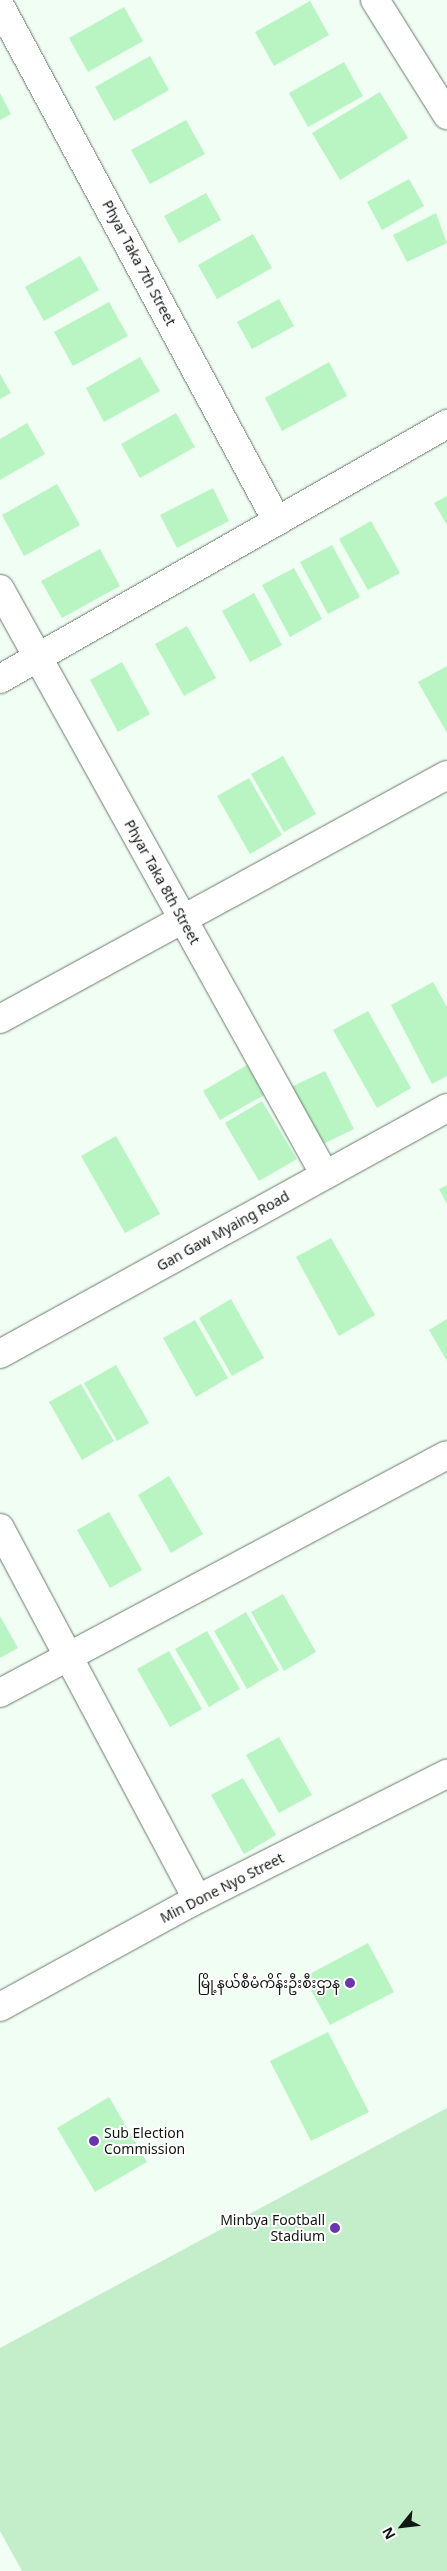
<!DOCTYPE html>
<meta charset="utf-8">
<style>
body{margin:0}
#map{position:relative;width:447px;height:2571px;overflow:hidden;background:#f1fef3;font-family:"Noto Sans","Noto Sans Myanmar",sans-serif}
div>[style]{position:absolute}
.green>*{inset:0;background:#c3eec9}
.building>*{inset:0;background:#b9f5c2}
.roads{filter:drop-shadow(0 0 1px #6b7a6d) drop-shadow(0 0 1px #6b7a6d)}
.street>*{height:28px;margin:-14px;padding:0 14px;transform-origin:14px;border-radius:14px;background:#fff}
.secondary>*{height:28px;margin:-14px;padding:0 14px;transform-origin:14px;border-radius:14px;background:#fff}
.dots>*{width:14px;height:14px;translate:-50% -50%;box-sizing:border-box;border:2px solid #fff;border-radius:50%}
span{translate:-50% -50%;white-space:nowrap;text-align:center;line-height:1.15;-webkit-text-stroke:4px #fff;paint-order:stroke}
.street-label{font-size:14px;color:#111712}
.poi-label{font-size:14px;color:#111712}
.right{translate:-100% -50%;text-align:right}
.left{translate:0 -50%;text-align:left}
.north{position:absolute;left:377px;top:2501px;width:50px;height:50px;-webkit-text-stroke:4px #fff;paint-order:stroke;rotate:241deg;font-size:14px;font-weight:700;line-height:20px;text-align:center;color:#111712}
.north::after{content:'';display:block;margin:auto;width:18px;height:22px;background:#111712;clip-path:polygon(50% 0,100% 100%,50% 72%,0 100%)}
</style>
<div id="map">
<div class="green">
<i style="clip-path:polygon(447px 2108px,447px 2571px,22px 2571px,0 2531px,0 2348px)"></i>
</div>
<div class="building">
<i style="clip-path:polygon(310px 1px,329px 35px,274px 66px,255px 32px)"></i>
<i style="clip-path:polygon(124px 7px,143px 41px,88px 72px,69px 38px)"></i>
<i style="clip-path:polygon(150px 56px,169px 90px,114px 121px,95px 87px)"></i>
<i style="clip-path:polygon(344px 62px,363px 96px,308px 127px,289px 93px)"></i>
<i style="clip-path:polygon(380px 92px,408px 138px,340px 180px,312px 133px)"></i>
<i style="clip-path:polygon(0 93px,11px 114px,0 120px)"></i>
<i style="clip-path:polygon(186px 120px,205px 154px,150px 184px,131px 150px)"></i>
<i style="clip-path:polygon(409px 179px,424px 206px,382px 230px,367px 202px)"></i>
<i style="clip-path:polygon(206px 193px,221px 220px,179px 243px,164px 216px)"></i>
<i style="clip-path:polygon(436px 213px,447px 243px,407px 262px,393px 235px)"></i>
<i style="clip-path:polygon(253px 234px,272px 268px,217px 299px,198px 265px)"></i>
<i style="clip-path:polygon(80px 256px,99px 290px,44px 321px,25px 287px)"></i>
<i style="clip-path:polygon(279px 299px,294px 326px,252px 349px,237px 322px)"></i>
<i style="clip-path:polygon(109px 302px,128px 336px,73px 366px,54px 332px)"></i>
<i style="clip-path:polygon(140px 357px,160px 391px,104px 422px,86px 388px)"></i>
<i style="clip-path:polygon(329px 362px,347px 396px,282px 431px,265px 398px)"></i>
<i style="clip-path:polygon(0 374px,11px 393px,0 399px)"></i>
<i style="clip-path:polygon(176px 413px,195px 447px,140px 478px,121px 444px)"></i>
<i style="clip-path:polygon(27px 423px,45px 454px,0 480px,0 439px)"></i>
<i style="clip-path:polygon(57px 484px,80px 525px,24px 556px,2px 515px)"></i>
<i style="clip-path:polygon(213px 488px,229px 521px,177px 548px,160px 515px)"></i>
<i style="clip-path:polygon(447px 496px,447px 525px,434px 503px)"></i>
<i style="clip-path:polygon(371px 521px,400px 573px,368px 590px,339px 539px)"></i>
<i style="clip-path:polygon(332px 545px,360px 597px,328px 614px,300px 562px)"></i>
<i style="clip-path:polygon(100px 549px,120px 586px,62px 618px,41px 581px)"></i>
<i style="clip-path:polygon(294px 568px,322px 619px,290px 637px,262px 585px)"></i>
<i style="clip-path:polygon(254px 593px,282px 645px,250px 662px,222px 611px)"></i>
<i style="clip-path:polygon(187px 626px,216px 678px,184px 696px,155px 644px)"></i>
<i style="clip-path:polygon(122px 662px,150px 714px,118px 732px,90px 680px)"></i>
<i style="clip-path:polygon(447px 666px,447px 733px,418px 682px)"></i>
<i style="clip-path:polygon(283px 756px,316px 814px,284px 832px,251px 774px)"></i>
<i style="clip-path:polygon(249px 778px,282px 835px,250px 854px,217px 796px)"></i>
<i style="clip-path:polygon(433px 982px,447px 1007px,447px 1076px,432px 1084px,391px 1005px)"></i>
<i style="clip-path:polygon(368px 1011px,411px 1088px,377px 1108px,333px 1030px)"></i>
<i style="clip-path:polygon(247px 1065px,264px 1095px,220px 1120px,203px 1091px)"></i>
<i style="clip-path:polygon(325px 1071px,354px 1129px,319px 1146px,289px 1088px)"></i>
<i style="clip-path:polygon(262px 1101px,297px 1159px,259px 1181px,225px 1123px)"></i>
<i style="clip-path:polygon(116px 1136px,160px 1214px,125px 1233px,81px 1156px)"></i>
<i style="clip-path:polygon(447px 1185px,447px 1204px,439px 1189px)"></i>
<i style="clip-path:polygon(331px 1238px,375px 1315px,339px 1336px,296px 1257px)"></i>
<i style="clip-path:polygon(231px 1299px,264px 1358px,232px 1376px,199px 1318px)"></i>
<i style="clip-path:polygon(447px 1319px,447px 1361px,429px 1330px)"></i>
<i style="clip-path:polygon(195px 1320px,228px 1378px,196px 1397px,163px 1338px)"></i>
<i style="clip-path:polygon(116px 1365px,149px 1423px,117px 1441px,84px 1383px)"></i>
<i style="clip-path:polygon(81px 1384px,114px 1441px,82px 1460px,49px 1402px)"></i>
<i style="clip-path:polygon(169px 1476px,203px 1534px,171px 1553px,138px 1495px)"></i>
<i style="clip-path:polygon(109px 1512px,142px 1570px,110px 1588px,77px 1530px)"></i>
<i style="clip-path:polygon(283px 1594px,316px 1652px,284px 1671px,251px 1612px)"></i>
<i style="clip-path:polygon(246px 1612px,279px 1670px,247px 1689px,214px 1631px)"></i>
<i style="clip-path:polygon(0 1616px,18px 1648px,0 1658px)"></i>
<i style="clip-path:polygon(207px 1631px,240px 1689px,209px 1707px,175px 1649px)"></i>
<i style="clip-path:polygon(169px 1651px,202px 1709px,170px 1727px,137px 1669px)"></i>
<i style="clip-path:polygon(279px 1737px,312px 1795px,279px 1813px,246px 1755px)"></i>
<i style="clip-path:polygon(243px 1778px,276px 1835px,244px 1854px,211px 1795px)"></i>
<i style="clip-path:polygon(368px 1943px,394px 1992px,330px 2025px,304px 1977px)"></i>
<i style="clip-path:polygon(328px 2032px,369px 2112px,311px 2141px,270px 2061px)"></i>
<i style="clip-path:polygon(109px 2097px,147px 2162px,95px 2192px,57px 2128px)"></i>
</div>
<div class="roads">
<div class="street">
<i style="left:375px;top:0;width:136px;rotate:57.9deg"></i>
<i style="left:0;top:6px;width:585px;rotate:61.73deg"></i>
<i style="left:0;top:589px;width:670px;rotate:60.99deg"></i>
<i style="left:0;top:679px;width:515px;rotate:-29.7deg"></i>
<i style="left:0;top:1019px;width:509px;rotate:-28.63deg"></i>
<i style="left:0;top:1528px;width:420px;rotate:62deg"></i>
<i style="left:0;top:1693px;width:506px;rotate:-28.03deg"></i>
<i style="left:0;top:2007px;width:217px;rotate:-28.7deg"></i>
<i style="left:190px;top:1903px;width:288px;rotate:-26.7deg"></i>
</div>
<div class="secondary">
<i style="left:0;top:1354px;width:510px;rotate:-28.83deg"></i>
</div>
</div>
<div class="dots">
<i style="left:350px;top:1983px;background:#6936ad"></i>
<i style="left:94px;top:2141px;background:#6936ad"></i>
<i style="left:335px;top:2228px;background:#6936ad"></i>
</div>
<div class="street-label">
<span style="left:139px;top:263px;rotate:62deg">Phyar Taka 7th Street</span>
<span style="left:162px;top:882px;rotate:61deg">Phyar Taka 8th Street</span>
<span style="left:223px;top:1231px;rotate:-29deg">Gan Gaw Myaing Road</span>
<span style="left:222px;top:1888px;rotate:-27deg">Min Done Nyo Street</span>
</div>
<div class="poi-label">
<span class="right" style="left:340px;top:1983px">မြို့နယ်စီမံကိန်းဦးစီးဌာန</span>
<span class="left" style="left:104px;top:2141px">Sub Election<br>Commission</span>
<span class="right" style="left:325px;top:2228px">Minbya Football<br>Stadium</span>
</div>
<div class="north">N</div>
</div>
